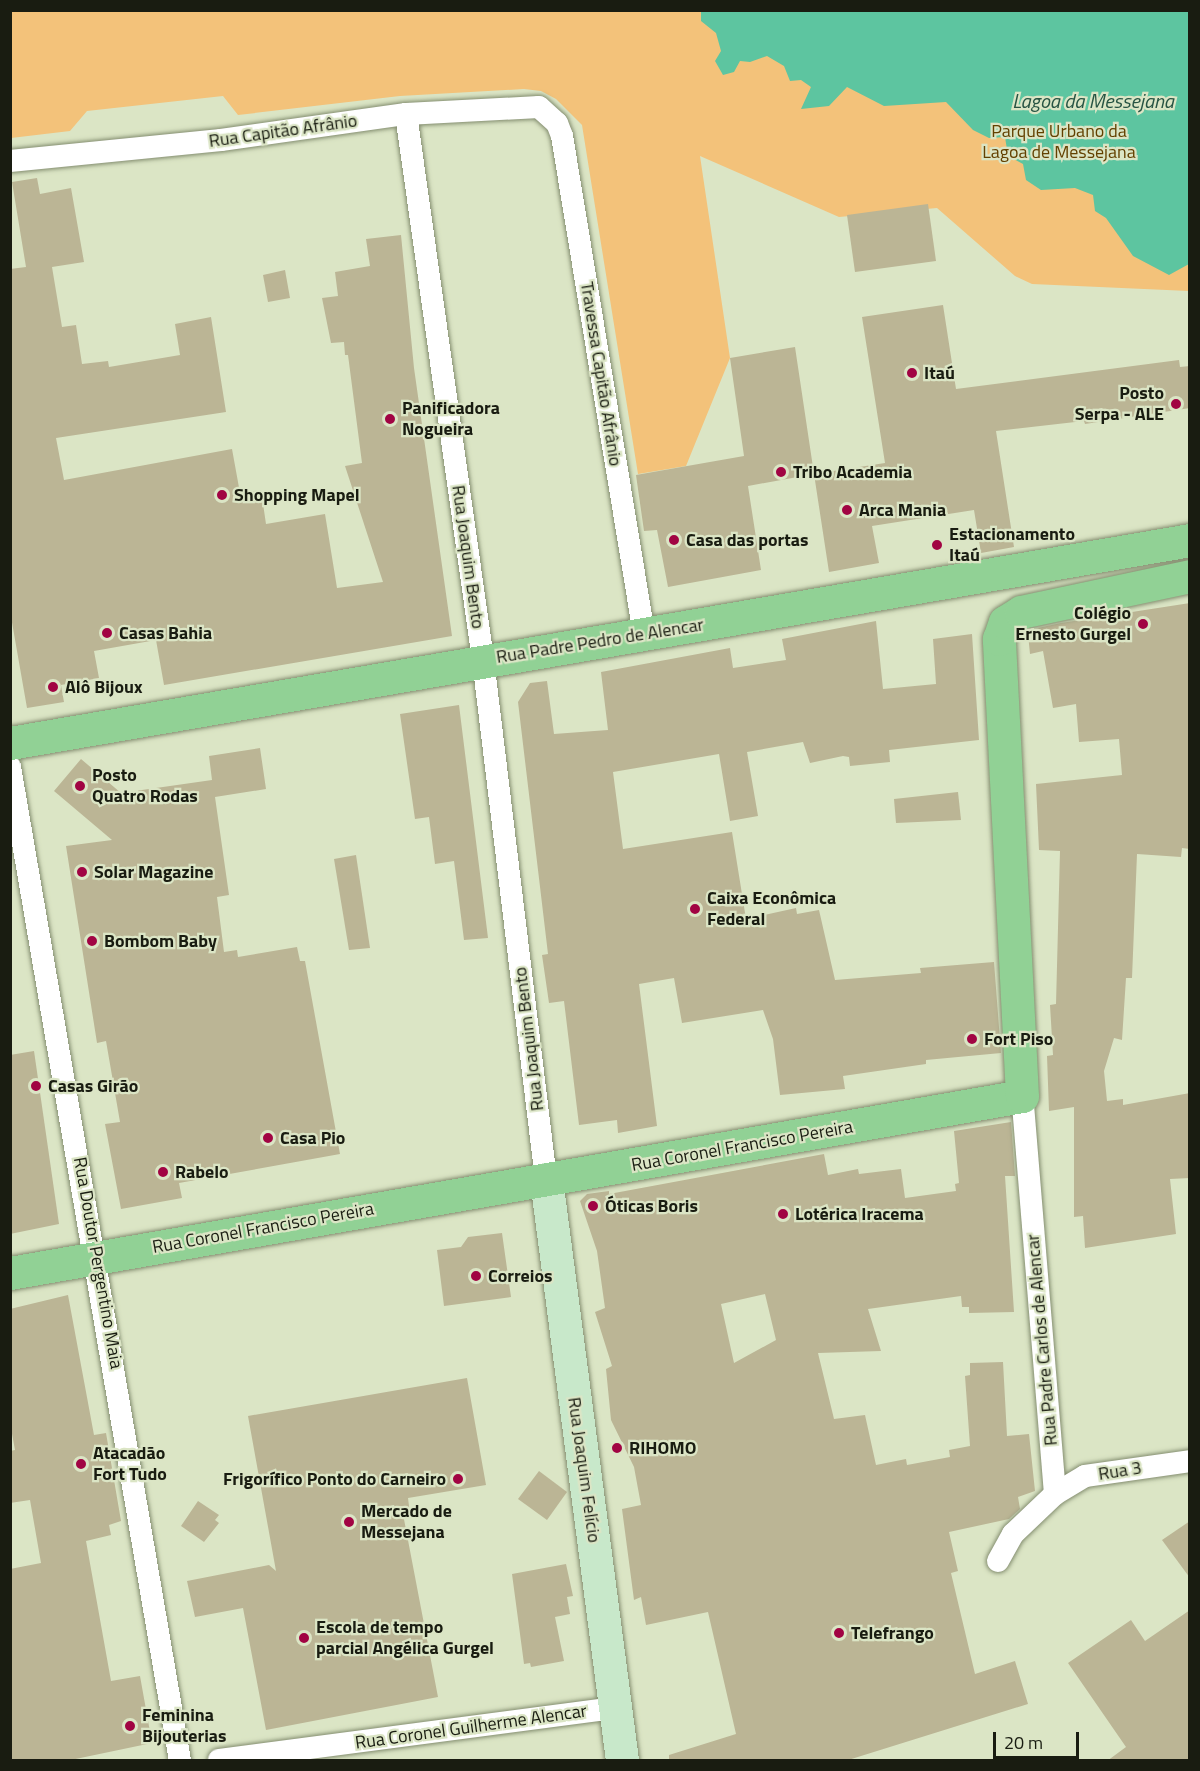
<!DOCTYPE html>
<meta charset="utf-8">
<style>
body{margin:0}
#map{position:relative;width:1200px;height:1771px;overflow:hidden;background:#dbe5c5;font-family:"Titillium Web",sans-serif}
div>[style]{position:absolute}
.green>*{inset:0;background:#f3c27a}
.water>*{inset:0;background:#5dc5a0}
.building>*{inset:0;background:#bbb595}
.roads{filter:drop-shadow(0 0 2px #848e70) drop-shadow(0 0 2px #848e70)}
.minor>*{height:22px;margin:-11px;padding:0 11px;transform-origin:11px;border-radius:11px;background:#fff}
.secondary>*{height:33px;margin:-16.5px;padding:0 16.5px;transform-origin:16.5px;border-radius:16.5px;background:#c8e8ca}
.primary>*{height:33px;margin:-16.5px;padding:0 16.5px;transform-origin:16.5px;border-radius:16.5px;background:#91d195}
.dots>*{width:16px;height:16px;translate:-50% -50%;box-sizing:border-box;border:3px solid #dbe5c5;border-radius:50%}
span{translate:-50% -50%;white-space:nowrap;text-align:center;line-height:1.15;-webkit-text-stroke:4.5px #dbe5c5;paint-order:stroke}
.street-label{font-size:18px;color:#191c11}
.park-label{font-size:18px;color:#634100}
.poi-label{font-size:18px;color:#191c11;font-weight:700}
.left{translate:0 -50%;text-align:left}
.right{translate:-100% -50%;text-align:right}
.water-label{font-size:20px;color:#275443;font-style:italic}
.frame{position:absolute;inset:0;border:12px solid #191c11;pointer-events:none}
.scale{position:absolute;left:993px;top:1732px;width:86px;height:27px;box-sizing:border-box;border:3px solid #191c11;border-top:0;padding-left:8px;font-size:18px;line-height:21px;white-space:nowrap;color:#191c11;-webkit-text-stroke:4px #dbe5c5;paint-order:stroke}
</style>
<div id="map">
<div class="green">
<i style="clip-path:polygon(11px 11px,1189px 11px,1189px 291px,1032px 284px,1015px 276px,937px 208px,839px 217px,700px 156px,730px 358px,686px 466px,638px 474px,582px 125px,556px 99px,541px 91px,524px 89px,400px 96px,238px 115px,223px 96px,87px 111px,70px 131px,11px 138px)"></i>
</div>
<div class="water">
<i style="clip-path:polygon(701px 11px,1189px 11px,1189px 264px,1169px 275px,1133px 256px,1106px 218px,1095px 211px,1093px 195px,1075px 188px,1041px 190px,1026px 180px,1023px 164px,1008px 156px,1005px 137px,989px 138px,973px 130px,946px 102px,884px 106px,847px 87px,829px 106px,801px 109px,811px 87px,801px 80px,790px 81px,784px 66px,767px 56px,750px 62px,740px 61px,734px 72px,723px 75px,715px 61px,721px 51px,716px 33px,701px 21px)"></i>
</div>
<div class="building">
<i style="clip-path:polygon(37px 178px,40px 194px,71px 188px,84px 262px,52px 267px,62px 327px,76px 325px,82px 364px,108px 361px,109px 367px,180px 355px,175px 324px,211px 317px,226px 412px,56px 438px,64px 480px,232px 449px,240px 493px,261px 490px,266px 524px,325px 514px,337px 588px,383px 582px,345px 466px,362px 463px,348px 355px,345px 355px,344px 342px,331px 343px,322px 298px,338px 296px,335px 272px,370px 266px,366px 239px,401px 235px,414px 368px,452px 636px,164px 685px,156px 640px,94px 651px,99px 678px,61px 685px,64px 702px,27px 708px,10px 611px,10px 269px,26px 267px,12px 182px)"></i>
<i style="clip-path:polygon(928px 204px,936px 261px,855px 272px,847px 215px)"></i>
<i style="clip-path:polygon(285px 270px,290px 298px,268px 302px,263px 275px)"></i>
<i style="clip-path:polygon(943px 305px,956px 389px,1179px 360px,1180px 367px,1190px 366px,1190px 408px,1085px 424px,1084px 421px,996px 431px,1014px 547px,981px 553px,974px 510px,872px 526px,879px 563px,829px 572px,814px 474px,885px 463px,862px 317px)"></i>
<i style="clip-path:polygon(795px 347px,814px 474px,748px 486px,761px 570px,668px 587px,657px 530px,644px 531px,636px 475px,744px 456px,730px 358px)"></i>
<i style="clip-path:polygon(1190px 603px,1190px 849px,1182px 848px,1181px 857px,1137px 854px,1132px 978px,1126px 978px,1122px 1040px,1114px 1038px,1104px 1071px,1107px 1101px,1123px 1099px,1123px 1105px,1190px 1093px,1190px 1178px,1170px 1179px,1176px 1234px,1085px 1248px,1083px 1216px,1074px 1217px,1074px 1107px,1049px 1111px,1047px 1056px,1053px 1055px,1050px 1005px,1056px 1004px,1060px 851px,1039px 850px,1036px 784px,1122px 775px,1119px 739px,1079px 742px,1076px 704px,1053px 708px,1043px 651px,1030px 654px,1028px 634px,1033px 629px,1061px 623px)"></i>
<i style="clip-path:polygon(876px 621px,883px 689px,936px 684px,933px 639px,972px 634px,979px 740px,889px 750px,890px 762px,850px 766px,849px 757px,843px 756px,810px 763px,803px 742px,747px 752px,758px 816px,730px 821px,719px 754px,613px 772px,623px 849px,732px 832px,746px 919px,796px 908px,797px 914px,819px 910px,835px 980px,921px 973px,920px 968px,994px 962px,1001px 1053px,926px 1060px,926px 1064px,843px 1076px,845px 1089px,780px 1095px,773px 1039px,763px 1010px,682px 1023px,674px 978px,639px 984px,657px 1126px,618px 1133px,617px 1120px,579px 1125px,564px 1001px,549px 1003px,542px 955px,548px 954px,518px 702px,530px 683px,547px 681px,554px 734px,608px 730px,601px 672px,730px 648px,733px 668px,786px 660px,782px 639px)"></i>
<i style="clip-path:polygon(459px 705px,488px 938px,464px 940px,454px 861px,435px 864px,429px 817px,415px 819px,400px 714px)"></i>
<i style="clip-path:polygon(260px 748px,266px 789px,215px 797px,229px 895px,217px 897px,224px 952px,237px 950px,238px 957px,297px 947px,300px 961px,305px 961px,340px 1154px,179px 1183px,182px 1198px,121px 1209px,105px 1124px,120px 1122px,106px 1041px,97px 1043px,66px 846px,112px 840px,54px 791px,81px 759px,121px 793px,212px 780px,209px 756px)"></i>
<i style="clip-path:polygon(958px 792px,961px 820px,896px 823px,894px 799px)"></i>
<i style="clip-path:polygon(356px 855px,370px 948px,349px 950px,334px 859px)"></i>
<i style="clip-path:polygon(34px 1051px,59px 1224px,10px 1234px,10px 1055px)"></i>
<i style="clip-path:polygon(evenodd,1011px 1122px,1015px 1176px,1005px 1176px,1014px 1312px,969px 1313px,969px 1307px,962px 1307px,961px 1296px,868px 1309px,881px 1351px,818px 1353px,834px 1419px,865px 1415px,876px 1465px,906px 1459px,907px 1465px,950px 1457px,949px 1450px,970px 1446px,965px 1376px,970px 1375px,970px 1363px,1003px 1362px,1007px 1436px,1029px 1434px,1035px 1491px,1018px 1497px,1020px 1509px,1009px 1519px,949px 1532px,958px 1571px,951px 1573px,975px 1674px,1015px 1661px,1028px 1704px,845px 1761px,669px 1761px,669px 1755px,736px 1734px,708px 1612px,646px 1625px,641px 1597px,634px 1600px,622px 1509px,641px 1505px,634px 1467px,611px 1420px,606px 1369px,612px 1366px,595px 1312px,605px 1308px,597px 1251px,580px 1201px,587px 1194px,609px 1191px,609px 1194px,824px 1154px,828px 1175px,858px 1169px,859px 1174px,901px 1169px,905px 1198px,956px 1191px,955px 1184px,959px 1183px,954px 1131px,1011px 1122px,765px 1294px,776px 1340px,734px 1363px,721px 1304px,765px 1294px)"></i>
<i style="clip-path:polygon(502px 1233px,511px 1297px,444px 1306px,437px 1250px,461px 1247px,468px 1237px)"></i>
<i style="clip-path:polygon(68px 1295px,94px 1435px,106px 1433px,121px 1521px,109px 1525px,111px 1535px,86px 1541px,111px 1681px,140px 1676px,152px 1743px,66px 1761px,10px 1761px,10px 1569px,41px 1563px,30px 1500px,10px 1503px,10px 1451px,15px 1450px,10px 1423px,10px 1309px)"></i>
<i style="clip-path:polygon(467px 1378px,486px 1485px,408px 1498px,410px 1514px,403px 1514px,438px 1697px,266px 1730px,243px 1608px,195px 1617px,187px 1581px,269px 1565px,276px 1571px,248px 1416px)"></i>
<i style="clip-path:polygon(539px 1471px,567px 1492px,547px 1520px,518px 1499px)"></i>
<i style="clip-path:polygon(198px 1501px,219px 1515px,215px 1520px,219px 1523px,204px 1542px,181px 1526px)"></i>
<i style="clip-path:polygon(1190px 1521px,1190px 1578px,1162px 1540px)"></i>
<i style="clip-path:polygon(566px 1564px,573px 1596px,567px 1597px,570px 1614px,555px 1617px,564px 1661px,531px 1667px,530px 1663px,524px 1664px,512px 1574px)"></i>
<i style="clip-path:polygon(1190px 1610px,1190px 1761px,1107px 1761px,1126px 1747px,1068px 1663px,1131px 1620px,1145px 1641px)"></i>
</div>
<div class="roads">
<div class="minor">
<i style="left:406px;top:114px;width:551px;rotate:81.97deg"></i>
<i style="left:483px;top:660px;width:523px;rotate:83.08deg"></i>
<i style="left:10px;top:161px;width:212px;rotate:-5.7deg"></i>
<i style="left:221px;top:140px;width:187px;rotate:-8deg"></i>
<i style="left:406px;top:114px;width:133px;rotate:-3deg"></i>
<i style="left:539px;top:107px;width:24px;rotate:42deg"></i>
<i style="left:557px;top:123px;width:14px;rotate:69deg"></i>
<i style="left:562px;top:136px;width:505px;rotate:80.65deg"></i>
<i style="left:10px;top:767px;width:1007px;rotate:80.29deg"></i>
<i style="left:1055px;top:1494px;width:35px;rotate:-31deg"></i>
<i style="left:1085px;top:1476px;width:106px;rotate:-8.1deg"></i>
<i style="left:998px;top:1561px;width:31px;rotate:-61deg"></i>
<i style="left:1013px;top:1534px;width:58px;rotate:-43.6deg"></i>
<i style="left:1055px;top:1494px;width:399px;rotate:-94.7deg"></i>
<i style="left:219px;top:1760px;width:400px;rotate:-7.5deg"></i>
</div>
<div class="secondary">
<i style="left:546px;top:1179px;width:586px;rotate:82.55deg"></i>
</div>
<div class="primary">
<i style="left:10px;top:743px;width:1197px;rotate:-9.76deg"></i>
<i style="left:10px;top:1273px;width:1027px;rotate:-9.92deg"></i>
<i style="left:1022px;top:1096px;width:458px;rotate:-92.9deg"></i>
<i style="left:999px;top:639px;width:18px;rotate:-71deg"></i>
<i style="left:1005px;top:622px;width:19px;rotate:-32deg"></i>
<i style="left:1021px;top:612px;width:173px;rotate:-12deg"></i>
</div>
</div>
<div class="dots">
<i style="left:912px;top:373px;background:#a10443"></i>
<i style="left:1176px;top:404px;background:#a10443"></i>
<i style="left:390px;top:419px;background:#a10443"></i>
<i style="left:781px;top:472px;background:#a10443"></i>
<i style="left:222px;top:495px;background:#a10443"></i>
<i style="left:847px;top:510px;background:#a10443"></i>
<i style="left:674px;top:540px;background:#a10443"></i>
<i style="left:937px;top:545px;background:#a10443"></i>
<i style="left:1143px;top:624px;background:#a10443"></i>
<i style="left:107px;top:633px;background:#a10443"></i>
<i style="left:53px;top:687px;background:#a10443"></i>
<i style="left:80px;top:786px;background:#a10443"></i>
<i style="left:82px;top:872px;background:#a10443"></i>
<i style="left:695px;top:909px;background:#a10443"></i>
<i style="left:92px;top:941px;background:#a10443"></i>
<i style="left:972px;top:1039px;background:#a10443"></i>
<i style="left:36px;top:1086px;background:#a10443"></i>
<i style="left:268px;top:1138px;background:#a10443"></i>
<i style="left:163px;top:1172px;background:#a10443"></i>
<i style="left:593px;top:1206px;background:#a10443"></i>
<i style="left:783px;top:1214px;background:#a10443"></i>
<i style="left:476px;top:1276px;background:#a10443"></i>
<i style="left:617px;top:1448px;background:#a10443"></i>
<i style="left:81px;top:1464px;background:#a10443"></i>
<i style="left:458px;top:1479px;background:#a10443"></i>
<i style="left:349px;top:1522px;background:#a10443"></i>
<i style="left:839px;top:1633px;background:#a10443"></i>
<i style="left:304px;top:1638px;background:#a10443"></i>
<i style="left:130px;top:1726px;background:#a10443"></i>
</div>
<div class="street-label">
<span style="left:283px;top:131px;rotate:-8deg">Rua Capitão Afrânio</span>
<span style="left:601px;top:374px;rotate:81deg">Travessa Capitão Afrânio</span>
<span style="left:468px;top:557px;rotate:82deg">Rua Joaquim Bento</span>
<span style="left:600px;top:641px;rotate:-9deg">Rua Padre Pedro de Alencar</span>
<span style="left:529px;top:1039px;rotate:-97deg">Rua Joaquim Bento</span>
<span style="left:742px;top:1146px;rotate:-10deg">Rua Coronel Francisco Pereira</span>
<span style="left:263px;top:1228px;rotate:-10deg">Rua Coronel Francisco Pereira</span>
<span style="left:98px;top:1263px;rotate:80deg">Rua Doutor Pergentino Maia</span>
<span style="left:1042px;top:1340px;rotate:-95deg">Rua Padre Carlos de Alencar</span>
<span style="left:584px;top:1470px;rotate:82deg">Rua Joaquim Felício</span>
<span style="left:1120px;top:1471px;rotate:-9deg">Rua 3</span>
<span style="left:471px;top:1727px;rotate:-8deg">Rua Coronel Guilherme Alencar</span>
</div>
<div class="park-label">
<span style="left:1059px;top:142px">Parque Urbano da<br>Lagoa de Messejana</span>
</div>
<div class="poi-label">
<span class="left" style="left:924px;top:373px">Itaú</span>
<span class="right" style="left:1164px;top:404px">Posto<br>Serpa - ALE</span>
<span class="left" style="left:402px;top:419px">Panificadora<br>Nogueira</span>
<span class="left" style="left:793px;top:472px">Tribo Academia</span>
<span class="left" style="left:234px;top:495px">Shopping Mapel</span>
<span class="left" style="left:859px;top:510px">Arca Mania</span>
<span class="left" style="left:949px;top:545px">Estacionamento<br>Itaú</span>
<span class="left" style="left:686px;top:540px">Casa das portas</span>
<span class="right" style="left:1131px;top:624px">Colégio<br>Ernesto Gurgel</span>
<span class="left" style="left:119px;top:633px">Casas Bahia</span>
<span class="left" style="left:65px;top:687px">Alô Bijoux</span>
<span class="left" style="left:92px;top:786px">Posto<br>Quatro Rodas</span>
<span class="left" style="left:94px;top:872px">Solar Magazine</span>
<span class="left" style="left:707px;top:909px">Caixa Econômica<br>Federal</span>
<span class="left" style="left:104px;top:941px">Bombom Baby</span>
<span class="left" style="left:984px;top:1039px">Fort Piso</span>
<span class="left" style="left:48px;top:1086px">Casas Girão</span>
<span class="left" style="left:280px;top:1138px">Casa Pio</span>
<span class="left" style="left:175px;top:1172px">Rabelo</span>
<span class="left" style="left:605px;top:1206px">Óticas Boris</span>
<span class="left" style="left:795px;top:1214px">Lotérica Iracema</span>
<span class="left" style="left:488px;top:1276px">Correios</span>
<span class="left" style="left:629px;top:1448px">RIHOMO</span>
<span class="left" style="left:93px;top:1464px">Atacadão<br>Fort Tudo</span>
<span class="right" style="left:446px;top:1479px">Frigorífico Ponto do Carneiro</span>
<span class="left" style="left:361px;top:1522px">Mercado de<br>Messejana</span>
<span class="left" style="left:316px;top:1638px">Escola de tempo<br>parcial Angélica Gurgel</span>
<span class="left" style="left:851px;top:1633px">Telefrango</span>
<span class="left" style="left:142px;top:1726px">Feminina<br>Bijouterias</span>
</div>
<div class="water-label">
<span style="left:1093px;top:100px">Lagoa da Messejana</span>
</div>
<div class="frame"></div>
<div class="scale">20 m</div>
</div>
